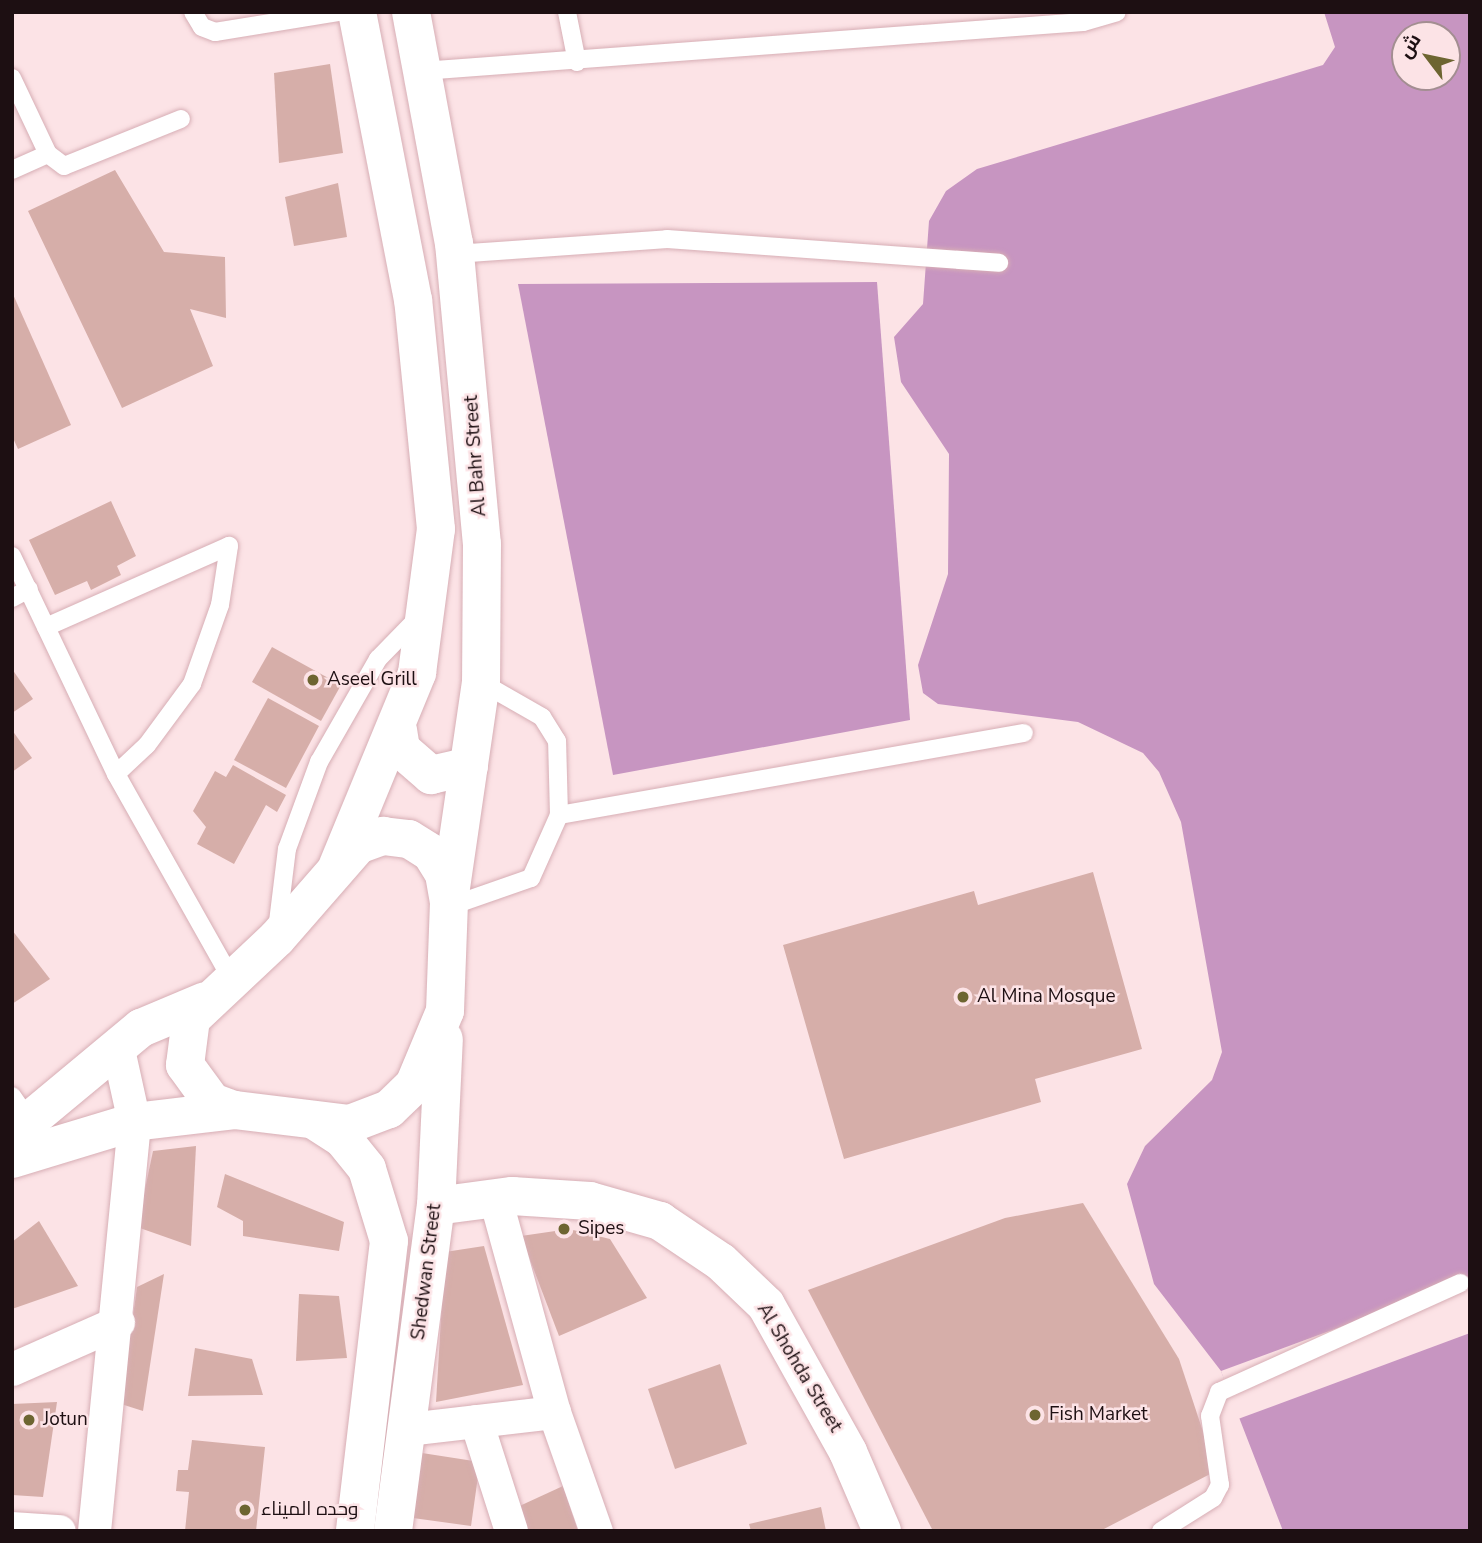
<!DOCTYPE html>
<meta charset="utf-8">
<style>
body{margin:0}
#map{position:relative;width:1482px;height:1543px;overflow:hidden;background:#fce3e6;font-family:"Nunito Sans",Cairo,sans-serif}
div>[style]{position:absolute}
.water>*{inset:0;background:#c795c1}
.pier>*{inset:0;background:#fce3e6}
.building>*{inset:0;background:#d6aea9}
.roads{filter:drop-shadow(0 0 2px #d7aeb5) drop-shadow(0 0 2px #d7aeb5)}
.service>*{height:18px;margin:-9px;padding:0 9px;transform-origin:9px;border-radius:9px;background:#fff}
.minor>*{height:33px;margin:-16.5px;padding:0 16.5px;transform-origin:16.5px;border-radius:16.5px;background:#fff}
.tertiary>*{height:38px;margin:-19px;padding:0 19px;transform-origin:19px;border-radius:19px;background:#fff}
.secondary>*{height:38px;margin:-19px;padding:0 19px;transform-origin:19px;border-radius:19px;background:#fff}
.dots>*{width:19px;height:19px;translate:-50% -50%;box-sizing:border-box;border:4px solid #fce3e6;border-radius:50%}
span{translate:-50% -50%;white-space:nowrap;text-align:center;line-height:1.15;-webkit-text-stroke:5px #fce3e6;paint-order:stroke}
.street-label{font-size:19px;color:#1d0f12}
.poi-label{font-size:19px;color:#1d0f12}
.left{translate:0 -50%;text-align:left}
.frame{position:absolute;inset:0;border:14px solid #1d0f12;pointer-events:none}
.north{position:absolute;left:1391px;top:21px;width:70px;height:70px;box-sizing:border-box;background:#fce3e6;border:2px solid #a38e91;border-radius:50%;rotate:302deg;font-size:19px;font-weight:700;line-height:28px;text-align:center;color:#1d0f12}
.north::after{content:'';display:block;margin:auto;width:24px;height:32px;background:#6d6531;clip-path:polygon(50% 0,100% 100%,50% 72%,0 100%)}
</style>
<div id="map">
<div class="water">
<i style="clip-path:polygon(evenodd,1324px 12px,1470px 12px,1470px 1531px,1283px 1531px,1221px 1371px,1154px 1284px,1127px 1184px,1145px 1146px,1212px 1080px,1222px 1052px,1181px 822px,1159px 772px,1143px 753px,1078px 722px,938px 704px,923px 693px,918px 665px,948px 574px,949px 454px,901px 382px,894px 337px,923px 304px,929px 221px,946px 191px,977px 169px,1323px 65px,1335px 47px,1324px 12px,1405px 35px,1447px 35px,1447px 77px,1405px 77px,1405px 35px)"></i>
<i style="clip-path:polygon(877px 282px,910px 720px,613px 775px,518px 284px)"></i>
</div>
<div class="pier">
<i style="clip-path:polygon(1470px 1279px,1470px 1333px,1238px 1419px,1221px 1371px)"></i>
</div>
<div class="building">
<i style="clip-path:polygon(330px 64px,343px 153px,279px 163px,274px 73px)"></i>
<i style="clip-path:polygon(115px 170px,164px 252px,225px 257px,226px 318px,190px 309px,213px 366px,122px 408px,28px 211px)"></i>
<i style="clip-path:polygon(338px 183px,347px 237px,294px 246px,285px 197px)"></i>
<i style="clip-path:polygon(12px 292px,71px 425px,18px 449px,12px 436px)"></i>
<i style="clip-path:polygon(111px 501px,136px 556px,117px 566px,121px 575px,91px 590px,87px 581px,55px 595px,29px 540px)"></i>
<i style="clip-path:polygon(272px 647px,341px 685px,321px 721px,252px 682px)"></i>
<i style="clip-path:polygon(12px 669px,33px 699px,12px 713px)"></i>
<i style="clip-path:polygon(268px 698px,319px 726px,286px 788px,234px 760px)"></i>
<i style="clip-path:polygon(12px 730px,32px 758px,12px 772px)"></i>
<i style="clip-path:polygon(233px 765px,286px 795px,277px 812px,266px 805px,234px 864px,197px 844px,206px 827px,193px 811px,215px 771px,226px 777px)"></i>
<i style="clip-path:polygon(1093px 872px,1142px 1049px,1035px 1079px,1041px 1102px,844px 1159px,783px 945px,974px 891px,978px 905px)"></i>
<i style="clip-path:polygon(12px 930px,50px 979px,12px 1004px)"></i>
<i style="clip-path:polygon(196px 1146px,191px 1246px,137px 1227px,153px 1151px)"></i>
<i style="clip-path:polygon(225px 1174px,344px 1222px,339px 1251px,243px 1236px,243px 1221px,217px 1207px)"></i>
<i style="clip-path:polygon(1083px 1203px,1179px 1359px,1216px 1471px,1100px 1531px,933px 1531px,808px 1290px,1005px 1218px)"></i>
<i style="clip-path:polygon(39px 1221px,78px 1286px,12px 1309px,12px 1242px)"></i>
<i style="clip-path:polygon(569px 1229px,610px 1239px,647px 1298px,559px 1336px,521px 1236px)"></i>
<i style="clip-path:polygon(484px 1246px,523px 1385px,436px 1402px,445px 1252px)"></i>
<i style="clip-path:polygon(164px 1274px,143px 1411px,121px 1404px,137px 1287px)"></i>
<i style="clip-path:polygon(299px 1294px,339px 1296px,347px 1358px,296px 1361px)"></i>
<i style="clip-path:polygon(195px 1348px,252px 1359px,263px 1395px,188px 1396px)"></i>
<i style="clip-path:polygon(720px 1364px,747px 1444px,675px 1469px,648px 1389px)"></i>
<i style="clip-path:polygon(57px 1402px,43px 1497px,12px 1495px,12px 1404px)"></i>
<i style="clip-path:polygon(192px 1440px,265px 1447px,256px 1531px,185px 1531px,189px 1492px,176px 1491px,178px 1470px,188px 1470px)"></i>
<i style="clip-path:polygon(422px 1453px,480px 1462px,471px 1526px,413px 1518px)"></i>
<i style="clip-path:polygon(563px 1486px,578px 1531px,521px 1531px,513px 1509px)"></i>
<i style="clip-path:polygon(821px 1507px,826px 1531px,751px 1531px,749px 1524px)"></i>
</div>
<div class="roads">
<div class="service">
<i style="left:193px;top:12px;width:17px;rotate:59deg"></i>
<i style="left:202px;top:27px;width:14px;rotate:21deg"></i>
<i style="left:215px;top:32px;width:126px;rotate:-9.2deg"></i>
<i style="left:567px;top:12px;width:51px;rotate:78.7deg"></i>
<i style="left:422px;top:71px;width:663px;rotate:-4.24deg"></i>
<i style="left:1083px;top:22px;width:35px;rotate:-16deg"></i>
<i style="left:12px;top:78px;width:84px;rotate:64.7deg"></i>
<i style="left:48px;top:154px;width:20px;rotate:37deg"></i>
<i style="left:64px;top:166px;width:126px;rotate:-21.9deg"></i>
<i style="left:12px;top:170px;width:39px;rotate:-24deg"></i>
<i style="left:455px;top:254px;width:213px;rotate:-4deg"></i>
<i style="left:667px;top:239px;width:333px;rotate:4.1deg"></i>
<i style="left:12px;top:556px;width:242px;rotate:64.5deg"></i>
<i style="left:116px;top:774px;width:236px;rotate:60.6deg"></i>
<i style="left:12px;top:598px;width:19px;rotate:-28deg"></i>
<i style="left:46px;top:627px;width:200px;rotate:-23.9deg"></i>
<i style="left:116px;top:774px;width:42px;rotate:-43.1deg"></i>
<i style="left:147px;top:745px;width:76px;rotate:-53.6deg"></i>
<i style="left:192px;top:684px;width:84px;rotate:-70.5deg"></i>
<i style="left:220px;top:605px;width:60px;rotate:-81.3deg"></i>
<i style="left:559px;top:815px;width:472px;rotate:-10deg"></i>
<i style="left:448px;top:907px;width:88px;rotate:-19.3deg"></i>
<i style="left:531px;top:878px;width:69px;rotate:-66deg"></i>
<i style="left:559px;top:815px;width:74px;rotate:-91.5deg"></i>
<i style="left:557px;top:741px;width:28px;rotate:-122deg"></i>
<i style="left:542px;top:717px;width:70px;rotate:-150.2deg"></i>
<i style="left:277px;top:930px;width:82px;rotate:-83deg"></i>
<i style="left:287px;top:849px;width:93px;rotate:-69.8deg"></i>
<i style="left:319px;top:762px;width:119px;rotate:-60.2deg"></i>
<i style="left:378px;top:659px;width:60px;rotate:-45.7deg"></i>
<i style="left:12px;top:1096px;width:28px;rotate:55deg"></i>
<i style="left:1161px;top:1531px;width:62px;rotate:-32.4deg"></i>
<i style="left:1213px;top:1498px;width:15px;rotate:-62deg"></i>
<i style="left:1220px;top:1485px;width:70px;rotate:-98.2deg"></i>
<i style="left:1210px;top:1416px;width:26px;rotate:-69deg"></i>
<i style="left:1219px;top:1392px;width:265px;rotate:-24.3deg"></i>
</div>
<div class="minor">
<i style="left:495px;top:1198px;width:222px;rotate:74.6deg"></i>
<i style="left:12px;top:1369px;width:116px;rotate:-23.9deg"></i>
<i style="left:476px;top:1421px;width:115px;rotate:72.3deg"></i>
<i style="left:408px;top:1429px;width:147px;rotate:-6.6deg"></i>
<i style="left:554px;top:1412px;width:126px;rotate:70.6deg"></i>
<i style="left:12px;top:1528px;width:47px;rotate:3.7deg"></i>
<i style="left:94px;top:1531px;width:411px;rotate:-84.4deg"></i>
<i style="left:134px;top:1122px;width:79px;rotate:-102.4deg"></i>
</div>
<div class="tertiary">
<i style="left:12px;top:1135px;width:168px;rotate:-39.7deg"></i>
<i style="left:141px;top:1028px;width:69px;rotate:-22.9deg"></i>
<i style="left:12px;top:1159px;width:127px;rotate:-16.9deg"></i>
<i style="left:134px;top:1122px;width:101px;rotate:-6.8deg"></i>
<i style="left:436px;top:1206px;width:77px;rotate:-7.5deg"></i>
<i style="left:512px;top:1196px;width:78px;rotate:3.7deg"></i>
<i style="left:590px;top:1201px;width:73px;rotate:15.9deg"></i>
<i style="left:660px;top:1221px;width:73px;rotate:33.9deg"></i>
<i style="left:721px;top:1262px;width:62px;rotate:43.7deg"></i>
<i style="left:766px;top:1305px;width:168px;rotate:60.8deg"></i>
<i style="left:848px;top:1452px;width:86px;rotate:66.7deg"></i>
</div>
<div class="secondary">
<i style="left:411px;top:12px;width:235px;rotate:79.5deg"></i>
<i style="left:454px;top:243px;width:302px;rotate:84.7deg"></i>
<i style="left:482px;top:544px;width:138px;rotate:90.4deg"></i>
<i style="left:481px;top:682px;width:222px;rotate:98.3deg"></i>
<i style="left:398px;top:730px;width:19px;rotate:81deg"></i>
<i style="left:401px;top:749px;width:40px;rotate:41deg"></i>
<i style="left:431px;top:775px;width:39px;rotate:-13deg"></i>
<i style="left:383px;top:836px;width:26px;rotate:7deg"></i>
<i style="left:409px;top:839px;width:26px;rotate:32deg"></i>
<i style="left:431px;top:853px;width:25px;rotate:58deg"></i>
<i style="left:444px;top:874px;width:28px;rotate:80deg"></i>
<i style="left:449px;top:902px;width:109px;rotate:92.1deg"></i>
<i style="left:445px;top:1011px;width:80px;rotate:112.7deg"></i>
<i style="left:414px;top:1085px;width:35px;rotate:136deg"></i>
<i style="left:389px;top:1109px;width:42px;rotate:159deg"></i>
<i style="left:350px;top:1124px;width:117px;rotate:-173.1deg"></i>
<i style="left:234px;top:1110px;width:23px;rotate:-160deg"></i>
<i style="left:212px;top:1102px;width:46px;rotate:-126.1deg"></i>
<i style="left:185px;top:1065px;width:46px;rotate:-82.6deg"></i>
<i style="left:191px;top:1019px;width:118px;rotate:-43.3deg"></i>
<i style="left:277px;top:938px;width:123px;rotate:-48.9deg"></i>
<i style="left:358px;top:845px;width:27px;rotate:-20deg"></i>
<i style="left:338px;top:865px;width:208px;rotate:-67.6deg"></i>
<i style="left:417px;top:673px;width:145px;rotate:-82.5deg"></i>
<i style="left:436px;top:529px;width:230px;rotate:-95.7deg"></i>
<i style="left:413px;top:300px;width:293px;rotate:-101deg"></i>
<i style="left:317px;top:1122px;width:31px;rotate:33deg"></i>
<i style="left:343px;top:1139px;width:38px;rotate:51deg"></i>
<i style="left:367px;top:1169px;width:75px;rotate:73deg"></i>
<i style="left:389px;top:1241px;width:292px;rotate:96.7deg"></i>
<i style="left:393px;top:1531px;width:328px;rotate:-82.5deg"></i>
<i style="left:436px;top:1206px;width:167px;rotate:-87.3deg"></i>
</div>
</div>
<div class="dots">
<i style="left:313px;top:680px;background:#6d6531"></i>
<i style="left:963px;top:997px;background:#6d6531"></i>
<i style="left:564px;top:1229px;background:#6d6531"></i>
<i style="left:1035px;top:1415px;background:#6d6531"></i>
<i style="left:29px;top:1420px;background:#6d6531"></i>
<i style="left:245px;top:1510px;background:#6d6531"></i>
</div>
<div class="street-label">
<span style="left:476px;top:456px;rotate:-94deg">Al Bahr Street</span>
<span style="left:427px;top:1272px;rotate:-83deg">Shedwan Street</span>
<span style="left:799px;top:1368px;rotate:59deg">Al Shohda Street</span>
</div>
<div class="poi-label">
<span class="left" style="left:327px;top:680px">Aseel Grill</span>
<span class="left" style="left:977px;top:997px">Al Mina Mosque</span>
<span class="left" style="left:578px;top:1229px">Sipes</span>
<span class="left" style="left:1049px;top:1415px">Fish Market</span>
<span class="left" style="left:43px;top:1420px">Jotun</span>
<span class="left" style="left:261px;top:1510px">وحده الميناء</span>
</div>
<div class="frame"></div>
<div class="north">ش</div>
</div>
